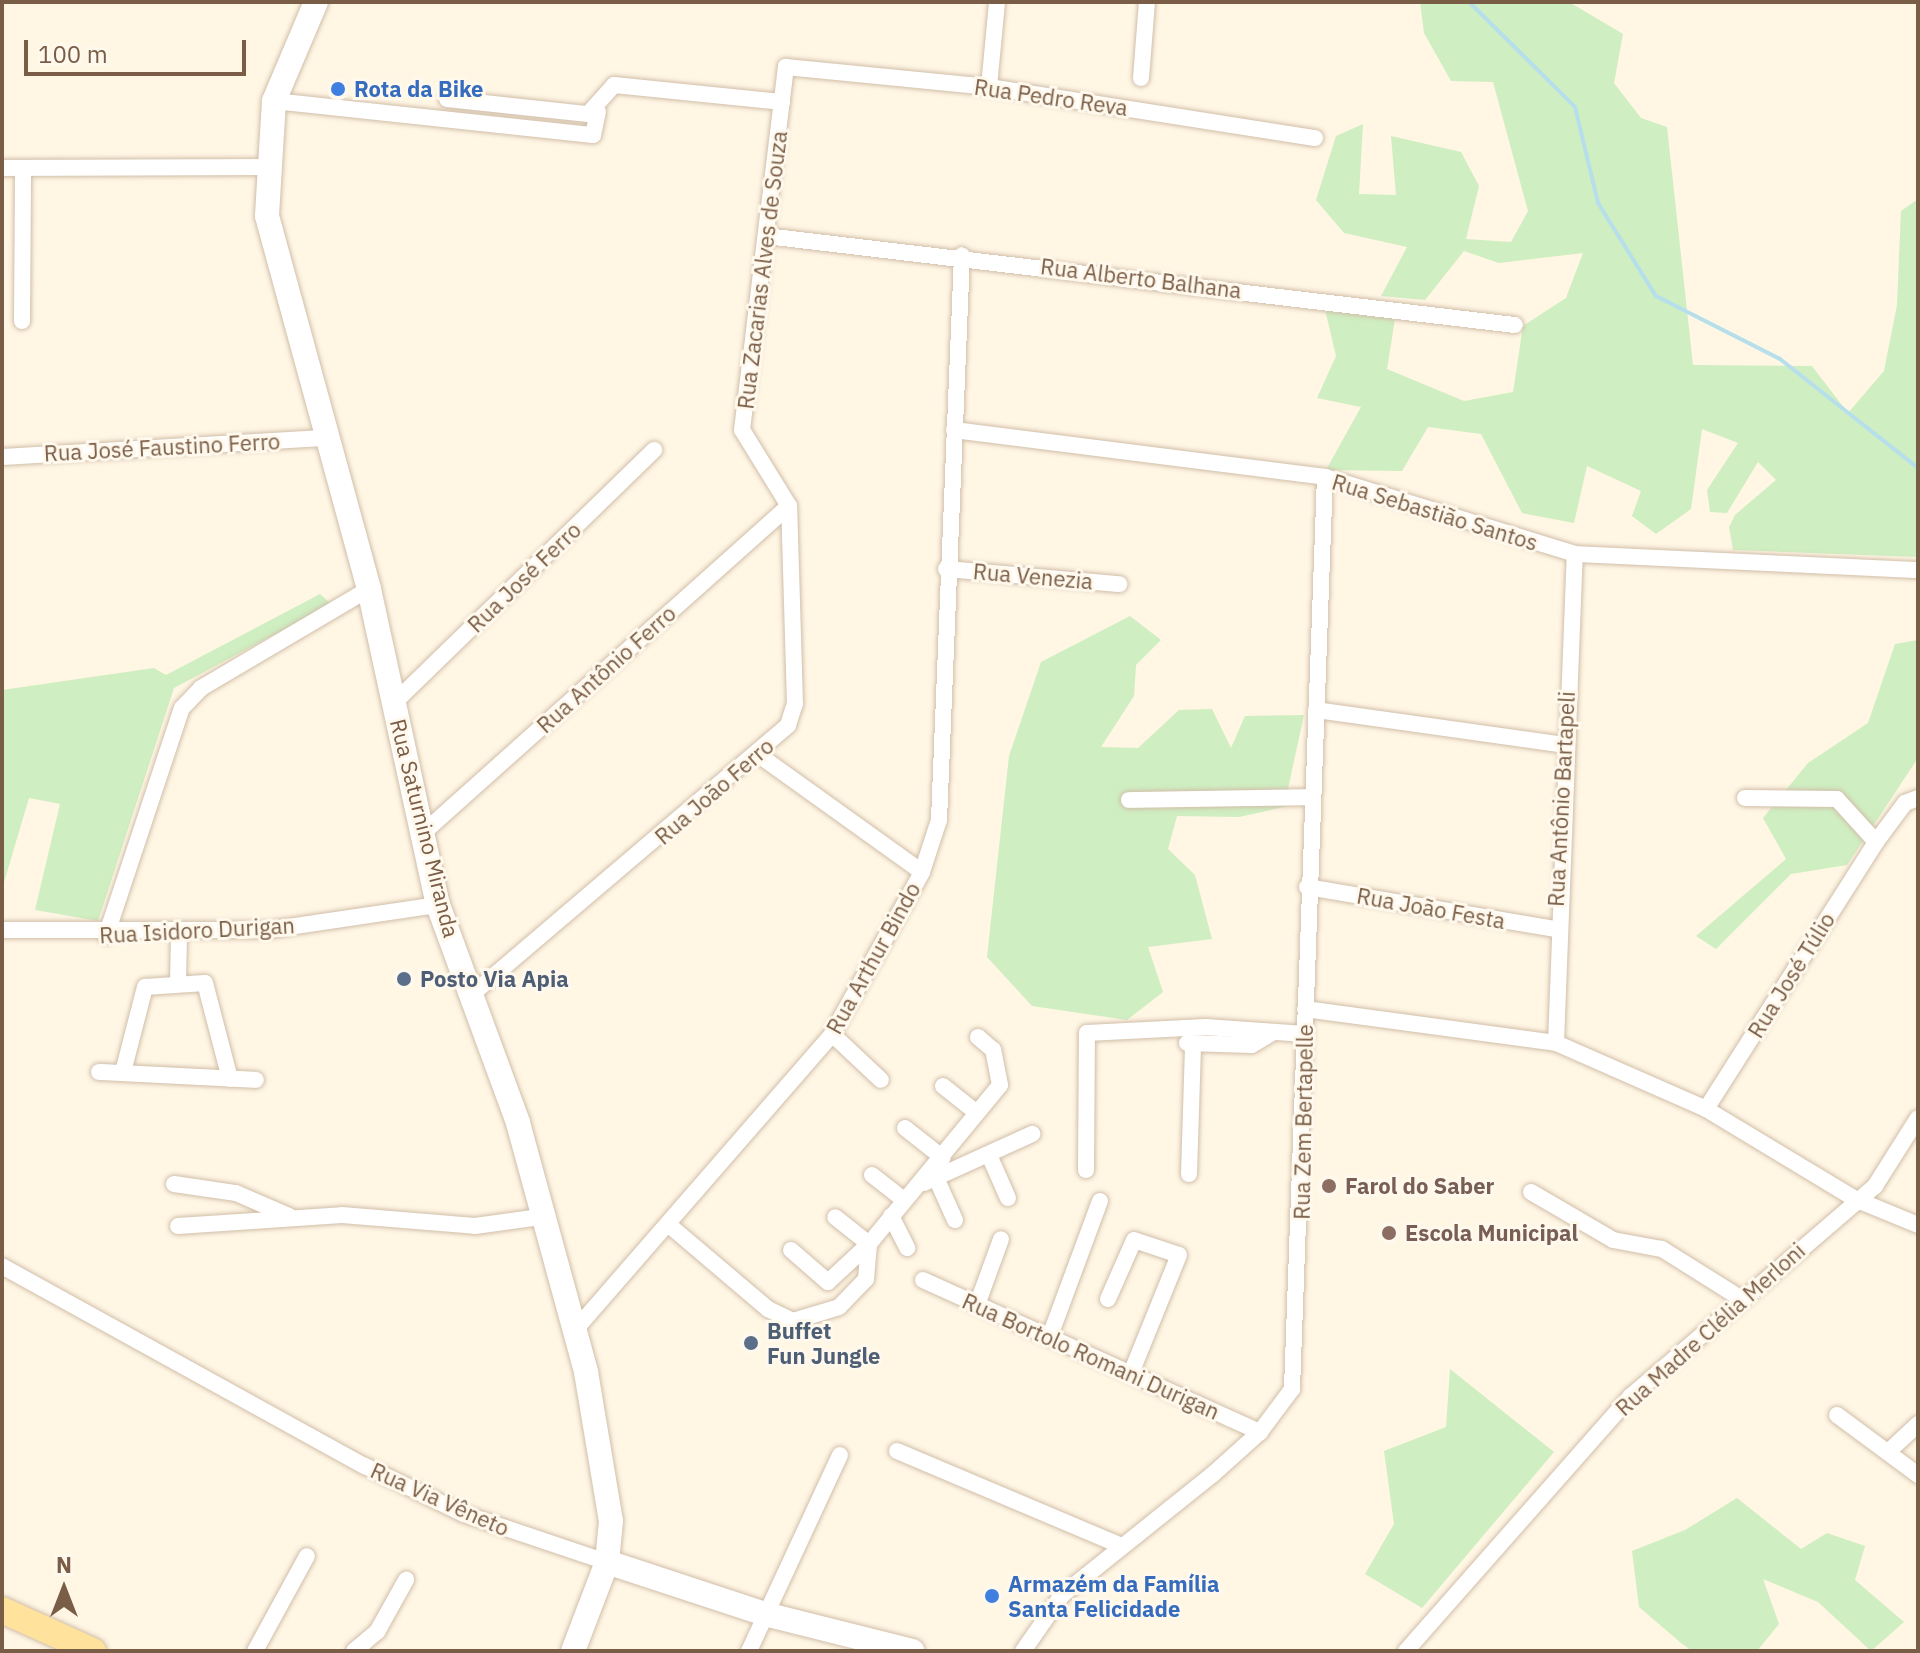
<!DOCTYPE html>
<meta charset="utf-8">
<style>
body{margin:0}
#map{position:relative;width:1920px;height:1653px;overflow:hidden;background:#fff6e4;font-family:"IBM Plex Sans",sans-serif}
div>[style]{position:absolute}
.green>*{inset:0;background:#cfeec1}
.stream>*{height:4px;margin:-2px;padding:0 2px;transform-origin:2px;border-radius:2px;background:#b6dfeb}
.roads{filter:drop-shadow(0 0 2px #d1bea9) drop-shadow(0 0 2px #d1bea9)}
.street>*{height:16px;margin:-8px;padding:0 8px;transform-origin:8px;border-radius:8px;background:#fff}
.secondary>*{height:24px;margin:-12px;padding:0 12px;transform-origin:12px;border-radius:12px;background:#fff}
.primary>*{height:26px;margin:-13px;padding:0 13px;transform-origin:13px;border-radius:13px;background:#ffe29b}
.dots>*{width:22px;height:22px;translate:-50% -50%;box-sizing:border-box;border:4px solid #fff9ed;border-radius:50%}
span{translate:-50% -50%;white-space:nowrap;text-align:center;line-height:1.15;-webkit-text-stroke:6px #fff9ed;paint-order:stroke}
.shop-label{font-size:22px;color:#366cbe;font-weight:700}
.left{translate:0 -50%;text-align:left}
.street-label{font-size:22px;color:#7a5d46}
.service-label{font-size:22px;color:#4e5e75;font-weight:700}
.education-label{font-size:22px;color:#785e54;font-weight:700}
.frame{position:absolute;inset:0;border:4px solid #7a5d46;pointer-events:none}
.north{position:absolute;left:24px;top:1549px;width:80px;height:80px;-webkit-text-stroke:6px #fff9ed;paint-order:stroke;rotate:0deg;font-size:22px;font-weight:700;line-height:32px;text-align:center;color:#7a5d46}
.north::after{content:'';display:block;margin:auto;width:28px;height:36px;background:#7a5d46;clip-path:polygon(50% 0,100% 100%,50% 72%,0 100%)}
.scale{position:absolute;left:24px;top:40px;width:222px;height:36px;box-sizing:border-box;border:4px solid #7a5d46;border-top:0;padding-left:10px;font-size:24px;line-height:28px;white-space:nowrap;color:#7a5d46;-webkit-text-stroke:6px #fff9ed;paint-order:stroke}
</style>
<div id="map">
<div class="green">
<i style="clip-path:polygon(1420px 2px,1569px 2px,1623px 34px,1614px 83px,1641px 118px,1667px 127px,1693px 365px,1812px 366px,1848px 413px,1884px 371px,1897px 305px,1901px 211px,1918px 199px,1918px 557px,1733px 550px,1729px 527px,1735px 515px,1776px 480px,1758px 462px,1727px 513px,1710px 512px,1707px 490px,1738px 443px,1702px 429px,1691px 509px,1656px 534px,1632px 516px,1641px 491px,1587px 466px,1574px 523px,1522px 513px,1481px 434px,1428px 427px,1402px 471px,1326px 470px,1361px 407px,1317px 398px,1336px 356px,1323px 301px,1395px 319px,1387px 369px,1464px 401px,1513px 392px,1523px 326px,1566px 298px,1583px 253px,1499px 263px,1464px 251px,1425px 300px,1381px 296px,1407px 247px,1344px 233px,1316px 200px,1336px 136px,1363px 124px,1359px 194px,1396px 195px,1391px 136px,1461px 152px,1479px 186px,1466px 239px,1511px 242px,1528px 211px,1493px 82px,1451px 81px,1424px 33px)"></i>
<i style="clip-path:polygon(320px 594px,331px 604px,174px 688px,98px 921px,35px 910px,60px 804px,29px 798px,2px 889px,2px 690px,154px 668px,166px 675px)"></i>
<i style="clip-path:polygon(1130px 616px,1161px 640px,1136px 665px,1134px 696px,1101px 747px,1138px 748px,1179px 710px,1212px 709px,1231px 748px,1245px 716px,1304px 715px,1284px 807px,1239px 817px,1177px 816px,1168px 849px,1195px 875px,1212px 939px,1148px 947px,1163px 992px,1127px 1020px,1032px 1006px,987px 957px,1009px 756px,1041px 662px)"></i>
<i style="clip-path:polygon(1918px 640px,1918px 758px,1847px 865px,1791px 874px,1716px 949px,1696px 936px,1786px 859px,1763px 818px,1808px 763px,1868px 723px,1895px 644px)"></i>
<i style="clip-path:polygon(1450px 1369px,1554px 1452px,1422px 1608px,1365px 1574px,1394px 1524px,1384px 1451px,1446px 1427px)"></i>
<i style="clip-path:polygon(1737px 1498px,1801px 1549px,1827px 1533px,1865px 1546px,1855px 1580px,1904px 1622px,1871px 1651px,1818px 1602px,1763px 1579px,1779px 1624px,1757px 1651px,1692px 1651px,1681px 1643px,1639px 1607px,1632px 1551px,1685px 1530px)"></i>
</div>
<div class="stream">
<i style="left:1469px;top:2px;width:149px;rotate:44.7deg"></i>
<i style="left:1575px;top:107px;width:99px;rotate:76.5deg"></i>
<i style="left:1598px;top:203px;width:110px;rotate:58.1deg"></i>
<i style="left:1656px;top:296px;width:139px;rotate:26.9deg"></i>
<i style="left:1780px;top:359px;width:176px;rotate:38.3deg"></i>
</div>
<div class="roads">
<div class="street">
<i style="left:1141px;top:78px;width:76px;rotate:-85.5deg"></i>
<i style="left:989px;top:87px;width:85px;rotate:-84.6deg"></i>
<i style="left:447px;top:99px;width:142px;rotate:6.1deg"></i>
<i style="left:588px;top:114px;width:39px;rotate:-48deg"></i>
<i style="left:614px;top:85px;width:169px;rotate:5.8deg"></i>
<i style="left:274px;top:101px;width:321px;rotate:6.1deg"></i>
<i style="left:593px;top:135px;width:24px;rotate:-78deg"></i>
<i style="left:2px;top:168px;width:263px;rotate:-0.2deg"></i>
<i style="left:766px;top:236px;width:754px;rotate:6.78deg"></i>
<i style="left:22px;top:321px;width:153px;rotate:-89.6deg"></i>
<i style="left:954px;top:430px;width:374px;rotate:7.2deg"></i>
<i style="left:1325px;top:477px;width:262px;rotate:17.1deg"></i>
<i style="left:1575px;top:554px;width:343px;rotate:2.7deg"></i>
<i style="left:2px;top:457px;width:322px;rotate:-3.4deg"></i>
<i style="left:946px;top:569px;width:174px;rotate:5deg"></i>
<i style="left:394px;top:703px;width:363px;rotate:-44.2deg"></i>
<i style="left:1316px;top:710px;width:250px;rotate:8deg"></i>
<i style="left:760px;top:756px;width:199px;rotate:35.6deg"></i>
<i style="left:1745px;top:798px;width:92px;rotate:0.6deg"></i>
<i style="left:1837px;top:799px;width:58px;rotate:47.8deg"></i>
<i style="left:1129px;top:800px;width:184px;rotate:-0.9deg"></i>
<i style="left:423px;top:833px;width:491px;rotate:-41.8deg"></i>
<i style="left:1307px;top:887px;width:252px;rotate:9.6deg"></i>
<i style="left:2px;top:930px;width:266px"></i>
<i style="left:268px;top:930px;width:172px;rotate:-8.4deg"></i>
<i style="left:106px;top:936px;width:240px;rotate:-71.6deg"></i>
<i style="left:182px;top:708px;width:28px;rotate:-46deg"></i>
<i style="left:201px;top:688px;width:195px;rotate:-30.5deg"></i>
<i style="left:178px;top:983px;width:48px;rotate:-88.8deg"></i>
<i style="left:470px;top:996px;width:418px;rotate:-40.4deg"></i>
<i style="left:788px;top:725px;width:22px;rotate:-72deg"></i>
<i style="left:795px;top:704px;width:198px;rotate:-91.7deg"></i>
<i style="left:789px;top:506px;width:89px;rotate:-121.7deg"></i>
<i style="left:742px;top:430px;width:366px;rotate:-83.1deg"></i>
<i style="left:786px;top:67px;width:204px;rotate:5.6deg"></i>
<i style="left:989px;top:87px;width:330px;rotate:8.9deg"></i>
<i style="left:1305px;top:1009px;width:253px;rotate:7.7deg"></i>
<i style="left:1556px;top:1043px;width:164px;rotate:23.7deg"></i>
<i style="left:1706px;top:1109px;width:174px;rotate:31.1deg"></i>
<i style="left:1855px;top:1199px;width:68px;rotate:22.4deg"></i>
<i style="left:832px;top:1034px;width:67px;rotate:43.2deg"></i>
<i style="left:1187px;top:1043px;width:65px;rotate:1.8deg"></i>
<i style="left:1252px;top:1045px;width:23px;rotate:-31deg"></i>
<i style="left:1556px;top:1043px;width:489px;rotate:-87.8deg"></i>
<i style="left:99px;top:1072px;width:157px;rotate:2.9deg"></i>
<i style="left:123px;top:1072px;width:88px;rotate:-75.5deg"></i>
<i style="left:145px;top:987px;width:60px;rotate:-3.8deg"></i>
<i style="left:205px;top:983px;width:99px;rotate:75.4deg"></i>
<i style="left:943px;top:1086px;width:43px;rotate:38.5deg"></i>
<i style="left:1706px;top:1109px;width:317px;rotate:-57.5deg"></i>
<i style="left:1876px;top:842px;width:49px;rotate:-53.4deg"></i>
<i style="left:1905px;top:803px;width:14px;rotate:-21deg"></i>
<i style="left:905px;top:1128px;width:48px;rotate:38.3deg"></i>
<i style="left:989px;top:1155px;width:47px;rotate:66.2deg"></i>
<i style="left:1086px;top:1170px;width:137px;rotate:-89.6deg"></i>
<i style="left:1087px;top:1033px;width:119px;rotate:-2.9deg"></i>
<i style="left:1206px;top:1027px;width:99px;rotate:4deg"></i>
<i style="left:1189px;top:1174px;width:127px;rotate:-88.2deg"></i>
<i style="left:872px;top:1175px;width:41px;rotate:38deg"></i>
<i style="left:937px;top:1180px;width:44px;rotate:65.8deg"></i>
<i style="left:924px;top:1183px;width:119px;rotate:-24.4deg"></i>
<i style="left:174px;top:1184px;width:63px;rotate:8.3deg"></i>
<i style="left:236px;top:1193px;width:58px;rotate:23.5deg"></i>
<i style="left:1531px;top:1192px;width:95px;rotate:30.3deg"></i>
<i style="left:1613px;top:1240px;width:50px;rotate:10.4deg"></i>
<i style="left:1662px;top:1249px;width:92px;rotate:32.1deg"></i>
<i style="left:891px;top:1216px;width:36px;rotate:63deg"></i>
<i style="left:669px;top:1225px;width:130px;rotate:40.3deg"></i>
<i style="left:768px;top:1309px;width:28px;rotate:26deg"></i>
<i style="left:793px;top:1321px;width:48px;rotate:-16.9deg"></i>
<i style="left:839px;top:1307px;width:39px;rotate:-46deg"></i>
<i style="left:866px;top:1279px;width:35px;rotate:-85deg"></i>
<i style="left:869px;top:1244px;width:206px;rotate:-50.5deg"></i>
<i style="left:1000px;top:1085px;width:36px;rotate:-101deg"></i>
<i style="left:993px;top:1050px;width:20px;rotate:-139deg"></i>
<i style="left:178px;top:1226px;width:164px;rotate:-3.8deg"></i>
<i style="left:342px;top:1215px;width:133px;rotate:4.7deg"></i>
<i style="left:475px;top:1226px;width:73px;rotate:-7.9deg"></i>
<i style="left:791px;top:1250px;width:49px;rotate:40.9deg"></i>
<i style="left:828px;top:1282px;width:56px;rotate:-42.8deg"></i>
<i style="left:869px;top:1244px;width:43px;rotate:-141.5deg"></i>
<i style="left:2px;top:1266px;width:414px;rotate:28.9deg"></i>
<i style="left:365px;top:1466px;width:110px;rotate:25.9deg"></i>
<i style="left:464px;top:1514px;width:151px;rotate:18.6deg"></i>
<i style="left:923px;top:1280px;width:370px;rotate:24.3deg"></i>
<i style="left:1108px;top:1299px;width:64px;rotate:-66.2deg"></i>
<i style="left:1134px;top:1240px;width:47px;rotate:18.4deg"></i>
<i style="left:1179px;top:1255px;width:127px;rotate:112.1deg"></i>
<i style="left:977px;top:1305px;width:70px;rotate:-70deg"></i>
<i style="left:575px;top:1330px;width:392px;rotate:-49deg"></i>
<i style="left:832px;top:1034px;width:185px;rotate:-60.9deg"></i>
<i style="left:922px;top:872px;width:55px;rotate:-71.9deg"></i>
<i style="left:939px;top:820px;width:565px;rotate:-87.67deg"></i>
<i style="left:1050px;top:1336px;width:144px;rotate:-69.7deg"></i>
<i style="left:1837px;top:1415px;width:101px;rotate:36.5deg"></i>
<i style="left:897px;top:1451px;width:242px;rotate:22.9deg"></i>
<i style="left:1888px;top:1452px;width:41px;rotate:-43deg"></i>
<i style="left:255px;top:1651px;width:108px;rotate:-61.3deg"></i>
<i style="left:354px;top:1651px;width:30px;rotate:-40deg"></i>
<i style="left:377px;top:1632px;width:60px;rotate:-60.9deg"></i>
<i style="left:749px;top:1651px;width:216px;rotate:-65.1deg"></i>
<i style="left:1023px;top:1651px;width:68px;rotate:-55.1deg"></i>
<i style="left:1062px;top:1595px;width:192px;rotate:-38.7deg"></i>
<i style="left:1212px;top:1475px;width:64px;rotate:-41.9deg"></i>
<i style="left:1260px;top:1432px;width:54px;rotate:-53.3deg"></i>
<i style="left:1292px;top:1389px;width:913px;rotate:-87.93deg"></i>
<i style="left:1406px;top:1651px;width:340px;rotate:-48.6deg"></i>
<i style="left:1631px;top:1396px;width:322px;rotate:-40.7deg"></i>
<i style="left:1875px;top:1186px;width:80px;rotate:-57.7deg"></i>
</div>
<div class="secondary">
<i style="left:316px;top:2px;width:108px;rotate:113deg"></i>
<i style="left:274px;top:101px;width:115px;rotate:93.5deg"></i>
<i style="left:267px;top:216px;width:387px;rotate:74.7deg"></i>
<i style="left:369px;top:589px;width:323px;rotate:77.7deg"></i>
<i style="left:438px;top:905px;width:232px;rotate:69.8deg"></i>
<i style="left:518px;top:1123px;width:258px;rotate:74.7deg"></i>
<i style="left:586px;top:1372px;width:151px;rotate:80.5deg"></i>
<i style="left:611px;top:1521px;width:41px;rotate:95.6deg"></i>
<i style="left:607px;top:1562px;width:95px;rotate:110.9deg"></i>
<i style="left:607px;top:1562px;width:166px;rotate:18.2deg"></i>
<i style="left:765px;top:1614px;width:152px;rotate:14.1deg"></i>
</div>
<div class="primary">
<i style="left:2px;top:1610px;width:100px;rotate:24.3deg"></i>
</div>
</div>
<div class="dots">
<i style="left:338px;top:89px;background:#3f7fe0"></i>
<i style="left:404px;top:979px;background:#5c6f8a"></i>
<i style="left:1329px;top:1186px;background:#8d6e63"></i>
<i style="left:1389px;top:1233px;background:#8d6e63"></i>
<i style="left:751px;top:1343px;background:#5c6f8a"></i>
<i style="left:992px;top:1596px;background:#3f7fe0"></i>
</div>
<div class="shop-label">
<span class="left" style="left:354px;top:89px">Rota da Bike</span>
<span class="left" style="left:1008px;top:1596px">Armazém da Família<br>Santa Felicidade</span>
</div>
<div class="street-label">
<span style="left:1051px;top:97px;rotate:8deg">Rua Pedro Reva</span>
<span style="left:762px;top:270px;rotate:-83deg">Rua Zacarias Alves de Souza</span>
<span style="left:1141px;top:278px;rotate:7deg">Rua Alberto Balhana</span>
<span style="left:162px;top:447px;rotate:-3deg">Rua José Faustino Ferro</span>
<span style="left:1435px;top:512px;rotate:17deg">Rua Sebastião Santos</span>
<span style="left:1033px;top:576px;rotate:5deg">Rua Venezia</span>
<span style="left:524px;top:577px;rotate:-44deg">Rua José Ferro</span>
<span style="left:606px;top:669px;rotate:-42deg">Rua Antônio Ferro</span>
<span style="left:714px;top:791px;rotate:-41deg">Rua João Ferro</span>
<span style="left:1561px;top:799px;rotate:-87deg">Rua Antônio Bartapeli</span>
<span style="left:425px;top:828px;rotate:76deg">Rua Saturnino Miranda</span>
<span style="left:1431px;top:908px;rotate:10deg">Rua João Festa</span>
<span style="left:197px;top:930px;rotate:-3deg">Rua Isidoro Durigan</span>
<span style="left:873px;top:958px;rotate:-61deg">Rua Arthur Bindo</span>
<span style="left:1791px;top:975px;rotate:-58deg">Rua José Túlio</span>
<span style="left:1303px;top:1122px;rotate:-89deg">Rua Zem Bertapelle</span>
<span style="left:1710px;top:1329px;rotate:-42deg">Rua Madre Clélia Merloni</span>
<span style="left:1091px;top:1356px;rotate:24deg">Rua Bortolo Romani Durigan</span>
<span style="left:440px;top:1499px;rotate:24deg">Rua Via Vêneto</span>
</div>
<div class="service-label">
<span class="left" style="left:420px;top:979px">Posto Via Apia</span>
<span class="left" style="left:767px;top:1343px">Buffet<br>Fun Jungle</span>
</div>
<div class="education-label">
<span class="left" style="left:1345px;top:1186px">Farol do Saber</span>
<span class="left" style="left:1405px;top:1233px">Escola Municipal</span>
</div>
<div class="frame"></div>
<div class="north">N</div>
<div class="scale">100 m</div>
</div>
